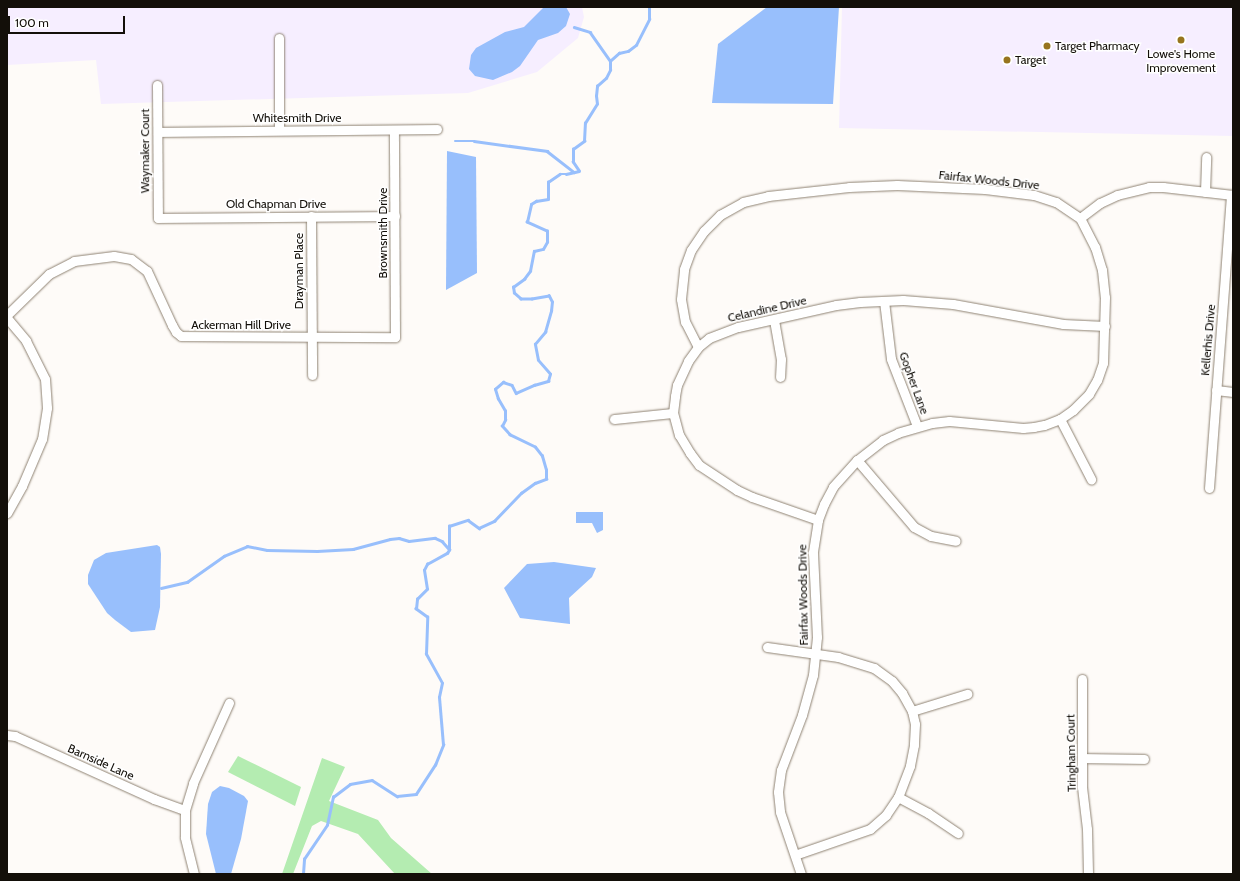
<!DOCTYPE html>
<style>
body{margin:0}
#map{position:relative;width:1240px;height:881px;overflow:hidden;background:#fefbf8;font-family:Cabin,sans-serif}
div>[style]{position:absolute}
.commercial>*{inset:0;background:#f6eeff}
.green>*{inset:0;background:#b4ecb1}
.water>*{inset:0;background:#98bffc}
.stream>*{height:2.5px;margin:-1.25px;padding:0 1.25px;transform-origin:1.25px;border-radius:1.25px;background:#98bffc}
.roads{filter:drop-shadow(0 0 1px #8f8373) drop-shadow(0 0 1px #8f8373)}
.minor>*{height:9px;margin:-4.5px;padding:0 4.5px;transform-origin:4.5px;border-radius:4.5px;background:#fff}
.dots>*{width:11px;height:11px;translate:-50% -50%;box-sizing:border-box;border:2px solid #fff;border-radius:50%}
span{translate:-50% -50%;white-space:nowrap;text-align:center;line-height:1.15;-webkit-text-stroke:3px #fff;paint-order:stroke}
.poi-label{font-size:12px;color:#130f09}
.left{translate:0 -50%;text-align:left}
.street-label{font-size:12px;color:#130f09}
.frame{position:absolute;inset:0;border:8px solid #130f09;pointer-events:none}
.scale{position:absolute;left:8px;top:16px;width:117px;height:18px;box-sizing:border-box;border:2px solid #130f09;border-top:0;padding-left:5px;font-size:12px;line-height:14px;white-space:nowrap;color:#130f09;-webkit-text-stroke:3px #fff;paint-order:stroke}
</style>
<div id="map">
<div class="commercial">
<i style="clip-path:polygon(7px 7px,582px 7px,584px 17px,578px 38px,537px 72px,468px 93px,101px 104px,96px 60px,7px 65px)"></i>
<i style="clip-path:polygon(842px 7px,1233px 7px,1233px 136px,839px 128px)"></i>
</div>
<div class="green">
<i style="clip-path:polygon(238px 756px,301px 787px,295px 806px,228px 772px)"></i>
<i style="clip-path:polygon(322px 758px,345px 767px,329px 801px,378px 820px,391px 838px,432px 874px,395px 874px,358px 834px,321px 821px,312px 826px,293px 874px,282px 874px)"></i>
</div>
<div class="water">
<i style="clip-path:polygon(544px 7px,566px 7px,570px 14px,566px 26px,558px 33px,538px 40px,520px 66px,512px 72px,493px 80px,475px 76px,469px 69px,471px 55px,476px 48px,505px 32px,524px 27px)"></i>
<i style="clip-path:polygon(767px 7px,839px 7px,833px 104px,712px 103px,718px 44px)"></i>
<i style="clip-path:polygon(447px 151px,476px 157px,477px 273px,446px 290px)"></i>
<i style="clip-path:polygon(576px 512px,603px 512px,603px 530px,597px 533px,592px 523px,576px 523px)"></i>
<i style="clip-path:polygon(157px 545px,160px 547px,161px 554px,160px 607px,155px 630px,131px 632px,115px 620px,107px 613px,88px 584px,88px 575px,94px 560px,106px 553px)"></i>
<i style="clip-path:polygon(554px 562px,596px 568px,592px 577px,569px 598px,570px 624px,520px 618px,504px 588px,527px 564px)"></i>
<i style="clip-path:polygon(220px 786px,229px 788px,244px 796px,248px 801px,241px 839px,231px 874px,216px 874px,206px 834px,208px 804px,212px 792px)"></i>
</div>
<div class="stream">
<i style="left:574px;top:27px;width:17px;rotate:17deg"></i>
<i style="left:590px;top:32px;width:35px;rotate:55deg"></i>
<i style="left:455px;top:141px;width:19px"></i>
<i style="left:474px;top:141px;width:74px;rotate:7.8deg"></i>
<i style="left:547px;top:151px;width:34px;rotate:38deg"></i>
<i style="left:161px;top:588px;width:27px;rotate:-13deg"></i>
<i style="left:187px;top:582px;width:45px;rotate:-35.1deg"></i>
<i style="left:224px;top:556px;width:25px;rotate:-23deg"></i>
<i style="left:247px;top:546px;width:20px;rotate:11deg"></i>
<i style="left:267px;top:550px;width:50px;rotate:1.1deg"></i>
<i style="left:317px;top:551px;width:36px;rotate:-3deg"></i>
<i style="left:353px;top:549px;width:38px;rotate:-15deg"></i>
<i style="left:390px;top:539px;width:9px;rotate:-6deg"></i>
<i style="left:399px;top:538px;width:10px;rotate:17deg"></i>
<i style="left:409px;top:541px;width:26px;rotate:-7deg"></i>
<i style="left:435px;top:538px;width:8px;rotate:23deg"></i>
<i style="left:442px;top:541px;width:9px;rotate:49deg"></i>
<i style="left:303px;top:874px;width:15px;rotate:-86deg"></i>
<i style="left:304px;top:859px;width:41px;rotate:-55.9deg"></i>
<i style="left:327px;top:825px;width:29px;rotate:-78deg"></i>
<i style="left:333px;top:797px;width:21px;rotate:-37deg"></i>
<i style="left:350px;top:784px;width:22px;rotate:-10deg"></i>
<i style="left:372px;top:780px;width:30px;rotate:33deg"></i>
<i style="left:397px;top:796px;width:19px;rotate:-6deg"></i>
<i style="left:416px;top:794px;width:35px;rotate:-57deg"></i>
<i style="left:435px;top:765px;width:22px;rotate:-68deg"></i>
<i style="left:443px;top:745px;width:48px;rotate:-94.8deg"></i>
<i style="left:439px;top:697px;width:14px;rotate:-78deg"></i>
<i style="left:442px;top:683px;width:33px;rotate:-119deg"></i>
<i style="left:426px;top:654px;width:37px;rotate:-88deg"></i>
<i style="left:427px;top:617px;width:14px;rotate:-144deg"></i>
<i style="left:416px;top:609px;width:10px;rotate:-84deg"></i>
<i style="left:417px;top:599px;width:14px;rotate:-45deg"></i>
<i style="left:427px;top:589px;width:19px;rotate:-99deg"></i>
<i style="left:424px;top:570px;width:7px;rotate:-63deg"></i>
<i style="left:427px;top:564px;width:23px;rotate:-29deg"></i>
<i style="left:447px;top:553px;width:4px;rotate:-56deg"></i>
<i style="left:449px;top:550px;width:24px;rotate:-90deg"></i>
<i style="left:449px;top:526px;width:20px;rotate:-18deg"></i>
<i style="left:468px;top:520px;width:14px;rotate:36deg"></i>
<i style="left:479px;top:528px;width:17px;rotate:-25deg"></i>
<i style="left:494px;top:521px;width:39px;rotate:-46deg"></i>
<i style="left:521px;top:493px;width:17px;rotate:-36deg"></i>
<i style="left:535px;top:483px;width:12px;rotate:-20deg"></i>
<i style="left:546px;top:479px;width:9px;rotate:-90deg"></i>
<i style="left:546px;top:470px;width:15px;rotate:-106deg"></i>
<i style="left:542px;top:456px;width:11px;rotate:-128deg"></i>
<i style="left:535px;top:447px;width:28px;rotate:-154deg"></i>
<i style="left:510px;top:435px;width:12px;rotate:-132deg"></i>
<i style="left:502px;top:426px;width:7px;rotate:-63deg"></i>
<i style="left:505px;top:420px;width:9px;rotate:-90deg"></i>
<i style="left:505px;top:411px;width:14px;rotate:-120deg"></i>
<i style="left:498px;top:399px;width:10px;rotate:-107deg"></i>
<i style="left:495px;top:389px;width:11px;rotate:-41deg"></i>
<i style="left:503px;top:382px;width:9px;rotate:18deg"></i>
<i style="left:512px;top:385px;width:9px;rotate:63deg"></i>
<i style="left:516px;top:393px;width:20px;rotate:-24deg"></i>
<i style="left:534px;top:385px;width:15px;rotate:-16deg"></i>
<i style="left:548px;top:381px;width:7px;rotate:-74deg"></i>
<i style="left:550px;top:374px;width:18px;rotate:-131deg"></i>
<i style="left:538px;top:360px;width:16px;rotate:-101deg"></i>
<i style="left:535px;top:344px;width:16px;rotate:-50deg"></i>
<i style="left:545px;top:332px;width:22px;rotate:-74deg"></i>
<i style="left:551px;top:311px;width:9px;rotate:-84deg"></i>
<i style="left:552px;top:302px;width:7px;rotate:-117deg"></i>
<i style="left:549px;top:296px;width:17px;rotate:170deg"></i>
<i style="left:532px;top:299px;width:11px;rotate:180deg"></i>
<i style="left:521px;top:299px;width:9px;rotate:-139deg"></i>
<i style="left:514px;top:293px;width:6px;rotate:-99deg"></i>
<i style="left:513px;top:287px;width:14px;rotate:-36deg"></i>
<i style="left:524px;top:279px;width:10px;rotate:-53deg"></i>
<i style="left:530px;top:271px;width:20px;rotate:-79deg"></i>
<i style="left:534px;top:251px;width:9px;rotate:-13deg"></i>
<i style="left:543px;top:249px;width:8px;rotate:-60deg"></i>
<i style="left:547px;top:242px;width:11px;rotate:-90deg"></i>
<i style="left:547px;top:231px;width:22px;rotate:-156deg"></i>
<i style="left:527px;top:222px;width:18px;rotate:-77deg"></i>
<i style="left:531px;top:204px;width:6px;rotate:-31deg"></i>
<i style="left:536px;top:201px;width:12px;rotate:-9deg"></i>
<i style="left:548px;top:199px;width:17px;rotate:-90deg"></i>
<i style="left:548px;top:182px;width:14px;rotate:-34deg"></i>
<i style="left:560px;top:174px;width:6px"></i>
<i style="left:566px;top:174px;width:13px;rotate:-13deg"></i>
<i style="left:579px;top:171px;width:11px;rotate:-124deg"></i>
<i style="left:573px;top:162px;width:13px;rotate:-90deg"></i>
<i style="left:573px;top:149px;width:14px;rotate:-36deg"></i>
<i style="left:584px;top:141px;width:18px;rotate:-87deg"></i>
<i style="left:585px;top:123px;width:22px;rotate:-58deg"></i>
<i style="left:597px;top:104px;width:8px;rotate:-97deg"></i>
<i style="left:596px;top:96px;width:10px;rotate:-84deg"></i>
<i style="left:597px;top:86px;width:12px;rotate:-42deg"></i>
<i style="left:606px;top:78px;width:9px;rotate:-63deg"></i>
<i style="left:610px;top:70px;width:9px;rotate:-90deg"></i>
<i style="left:610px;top:61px;width:12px;rotate:-42deg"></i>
<i style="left:619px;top:53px;width:9px;rotate:-13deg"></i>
<i style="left:628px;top:51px;width:10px;rotate:-37deg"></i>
<i style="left:636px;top:45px;width:29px;rotate:-63deg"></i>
<i style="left:649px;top:19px;width:12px;rotate:-90deg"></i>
</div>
<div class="roads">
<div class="minor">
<i style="left:157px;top:85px;width:133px;rotate:89.6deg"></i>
<i style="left:158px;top:218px;width:237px;rotate:-0.5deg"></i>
<i style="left:279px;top:130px;width:92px;rotate:-90deg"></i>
<i style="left:158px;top:132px;width:279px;rotate:-0.6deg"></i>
<i style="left:1205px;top:192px;width:35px;rotate:-88deg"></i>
<i style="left:311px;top:216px;width:159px;rotate:89.6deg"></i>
<i style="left:1080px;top:218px;width:25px;rotate:-37deg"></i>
<i style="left:1100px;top:203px;width:19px;rotate:-25deg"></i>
<i style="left:1117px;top:195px;width:33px;rotate:-14deg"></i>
<i style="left:1149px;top:187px;width:14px"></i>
<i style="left:1163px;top:187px;width:70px;rotate:6.5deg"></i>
<i style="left:884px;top:301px;width:58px;rotate:83.1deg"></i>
<i style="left:891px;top:359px;width:72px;rotate:68.8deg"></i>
<i style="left:7px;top:315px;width:59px;rotate:-44.3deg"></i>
<i style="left:49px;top:274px;width:28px;rotate:-27deg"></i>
<i style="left:74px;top:261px;width:40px;rotate:-7.1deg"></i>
<i style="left:114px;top:256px;width:17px;rotate:10deg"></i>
<i style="left:131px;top:259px;width:20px;rotate:37deg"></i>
<i style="left:147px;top:271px;width:60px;rotate:65.2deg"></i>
<i style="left:172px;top:325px;width:8px;rotate:60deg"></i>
<i style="left:176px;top:332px;width:6px;rotate:39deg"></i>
<i style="left:181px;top:336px;width:214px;rotate:0.3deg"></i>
<i style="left:395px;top:337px;width:207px;rotate:-90.3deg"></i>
<i style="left:7px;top:318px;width:30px;rotate:50deg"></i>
<i style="left:26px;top:341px;width:42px;rotate:63.4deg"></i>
<i style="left:45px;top:379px;width:29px;rotate:86deg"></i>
<i style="left:47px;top:408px;width:31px;rotate:99deg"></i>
<i style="left:42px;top:439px;width:51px;rotate:113.1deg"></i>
<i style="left:22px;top:486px;width:31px;rotate:119deg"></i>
<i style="left:774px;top:320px;width:40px;rotate:80deg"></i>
<i style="left:781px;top:359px;width:18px;rotate:93deg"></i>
<i style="left:698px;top:347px;width:28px;rotate:-117deg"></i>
<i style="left:685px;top:322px;width:23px;rotate:-100deg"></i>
<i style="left:681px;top:299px;width:30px;rotate:-84deg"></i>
<i style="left:684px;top:269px;width:20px;rotate:-70deg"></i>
<i style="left:691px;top:250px;width:23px;rotate:-56deg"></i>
<i style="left:704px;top:231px;width:23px;rotate:-45deg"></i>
<i style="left:720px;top:215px;width:26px;rotate:-29deg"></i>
<i style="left:743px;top:202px;width:26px;rotate:-13deg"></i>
<i style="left:768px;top:196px;width:81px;rotate:-6.3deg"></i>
<i style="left:849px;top:187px;width:48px;rotate:-2.4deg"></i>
<i style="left:897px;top:185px;width:88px;rotate:2.6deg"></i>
<i style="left:985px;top:189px;width:49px;rotate:7deg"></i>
<i style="left:1034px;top:195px;width:23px;rotate:18deg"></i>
<i style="left:1056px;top:202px;width:29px;rotate:34deg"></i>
<i style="left:1080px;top:218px;width:33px;rotate:63deg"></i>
<i style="left:1095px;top:247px;width:24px;rotate:73deg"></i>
<i style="left:1102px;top:270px;width:27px;rotate:84deg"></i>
<i style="left:1105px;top:297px;width:66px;rotate:91.7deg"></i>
<i style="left:1103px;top:363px;width:18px;rotate:109deg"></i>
<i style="left:1097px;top:380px;width:16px;rotate:120deg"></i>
<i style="left:1089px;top:394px;width:23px;rotate:135deg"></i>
<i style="left:1073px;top:410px;width:16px;rotate:145deg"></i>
<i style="left:1060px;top:419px;width:17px;rotate:159deg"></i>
<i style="left:1044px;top:425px;width:10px;rotate:169deg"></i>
<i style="left:1034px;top:427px;width:11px;rotate:175deg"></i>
<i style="left:1023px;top:428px;width:74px;rotate:-174.6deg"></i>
<i style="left:949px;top:421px;width:17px;rotate:173deg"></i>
<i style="left:932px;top:423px;width:35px;rotate:164deg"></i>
<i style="left:898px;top:433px;width:17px;rotate:155deg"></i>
<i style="left:883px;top:440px;width:33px;rotate:142deg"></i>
<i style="left:857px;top:460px;width:36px;rotate:132deg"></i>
<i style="left:833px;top:487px;width:19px;rotate:118deg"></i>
<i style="left:824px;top:504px;width:17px;rotate:111deg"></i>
<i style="left:818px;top:520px;width:33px;rotate:99deg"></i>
<i style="left:813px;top:553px;width:84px;rotate:87.3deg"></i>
<i style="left:817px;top:637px;width:38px;rotate:96deg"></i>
<i style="left:813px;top:675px;width:41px;rotate:105.4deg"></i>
<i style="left:802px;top:715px;width:59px;rotate:110.9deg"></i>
<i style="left:781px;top:770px;width:22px;rotate:98deg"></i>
<i style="left:778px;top:792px;width:20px;rotate:84deg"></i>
<i style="left:780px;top:812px;width:65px;rotate:71.3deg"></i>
<i style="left:1216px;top:390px;width:17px;rotate:7deg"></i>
<i style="left:614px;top:419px;width:59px;rotate:-5.8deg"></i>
<i style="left:1060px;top:419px;width:68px;rotate:62.7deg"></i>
<i style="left:857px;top:460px;width:88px;rotate:49.6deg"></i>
<i style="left:914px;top:527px;width:19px;rotate:28deg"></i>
<i style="left:931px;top:536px;width:25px;rotate:11deg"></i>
<i style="left:1209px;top:488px;width:294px;rotate:-85.7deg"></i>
<i style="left:818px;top:520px;width:70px;rotate:-160.8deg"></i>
<i style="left:752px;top:497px;width:17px;rotate:-155deg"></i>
<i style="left:737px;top:490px;width:45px;rotate:-146.7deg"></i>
<i style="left:699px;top:465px;width:15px;rotate:-127deg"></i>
<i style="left:690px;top:453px;width:21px;rotate:-121deg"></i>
<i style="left:679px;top:435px;width:23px;rotate:-105deg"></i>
<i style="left:673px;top:413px;width:17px;rotate:-83deg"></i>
<i style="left:675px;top:396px;width:11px;rotate:-80deg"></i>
<i style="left:677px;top:385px;width:26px;rotate:-65deg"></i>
<i style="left:688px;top:361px;width:17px;rotate:-54deg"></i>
<i style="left:698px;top:347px;width:14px;rotate:-39deg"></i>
<i style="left:709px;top:338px;width:31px;rotate:-21deg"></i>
<i style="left:738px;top:327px;width:100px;rotate:-12.7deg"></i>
<i style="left:836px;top:305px;width:24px;rotate:-7deg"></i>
<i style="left:860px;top:302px;width:43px;rotate:-2.7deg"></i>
<i style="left:903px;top:300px;width:50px;rotate:4.6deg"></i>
<i style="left:953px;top:304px;width:112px;rotate:10.3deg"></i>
<i style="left:1063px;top:324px;width:42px;rotate:2.7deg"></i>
<i style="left:767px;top:647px;width:72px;rotate:8deg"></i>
<i style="left:838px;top:657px;width:38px;rotate:17deg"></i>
<i style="left:874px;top:668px;width:22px;rotate:36deg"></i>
<i style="left:892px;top:681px;width:16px;rotate:50deg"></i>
<i style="left:902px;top:693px;width:21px;rotate:61deg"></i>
<i style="left:912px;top:711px;width:13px;rotate:77deg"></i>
<i style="left:915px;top:724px;width:21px;rotate:93deg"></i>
<i style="left:914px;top:745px;width:21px;rotate:101deg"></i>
<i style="left:910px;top:766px;width:33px;rotate:111deg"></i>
<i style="left:898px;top:797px;width:22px;rotate:124deg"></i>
<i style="left:886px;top:815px;width:21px;rotate:139deg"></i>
<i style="left:870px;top:829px;width:79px;rotate:160.9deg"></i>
<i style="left:1082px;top:679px;width:108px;rotate:90deg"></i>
<i style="left:1082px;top:787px;width:42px;rotate:83.2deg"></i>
<i style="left:1087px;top:829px;width:45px;rotate:88.7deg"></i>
<i style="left:912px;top:711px;width:58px;rotate:-17.2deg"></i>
<i style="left:7px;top:735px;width:8px;rotate:7deg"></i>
<i style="left:15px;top:736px;width:153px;rotate:24.4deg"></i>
<i style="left:154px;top:799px;width:33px;rotate:20deg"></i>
<i style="left:1083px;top:758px;width:61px;rotate:0.9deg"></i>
<i style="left:898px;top:797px;width:34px;rotate:28deg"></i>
<i style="left:928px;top:813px;width:36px;rotate:34deg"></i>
<i style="left:194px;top:874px;width:38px;rotate:-104deg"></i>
<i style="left:185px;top:837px;width:27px;rotate:-90deg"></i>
<i style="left:185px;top:810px;width:28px;rotate:-73deg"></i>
<i style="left:193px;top:783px;width:88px;rotate:-65.8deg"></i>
</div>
</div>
<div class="dots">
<i style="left:1181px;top:40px;background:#97751e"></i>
<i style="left:1047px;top:46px;background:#97751e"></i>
<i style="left:1007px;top:60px;background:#97751e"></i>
</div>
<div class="poi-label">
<span class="left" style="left:1055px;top:46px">Target Pharmacy</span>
<span style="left:1181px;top:61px">Lowe's Home<br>Improvement</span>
<span class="left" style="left:1015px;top:60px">Target</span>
</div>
<div class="street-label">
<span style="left:297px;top:118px">Whitesmith Drive</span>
<span style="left:145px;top:151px;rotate:-90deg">Waymaker Court</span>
<span style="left:989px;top:180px;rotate:6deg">Fairfax Woods Drive</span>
<span style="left:276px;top:204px">Old Chapman Drive</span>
<span style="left:383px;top:233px;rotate:-90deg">Brownsmith Drive</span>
<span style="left:299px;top:271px;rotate:-90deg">Drayman Place</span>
<span style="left:767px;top:309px;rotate:-13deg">Celandine Drive</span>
<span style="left:241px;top:325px">Ackerman Hill Drive</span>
<span style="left:1208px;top:340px;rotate:-85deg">Kellerhis Drive</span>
<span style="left:914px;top:383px;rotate:70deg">Gopher Lane</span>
<span style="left:803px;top:595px;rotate:-91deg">Fairfax Woods Drive</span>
<span style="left:1071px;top:753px;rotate:-91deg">Tringham Court</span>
<span style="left:101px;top:762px;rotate:24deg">Barnside Lane</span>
</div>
<div class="frame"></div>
<div class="scale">100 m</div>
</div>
